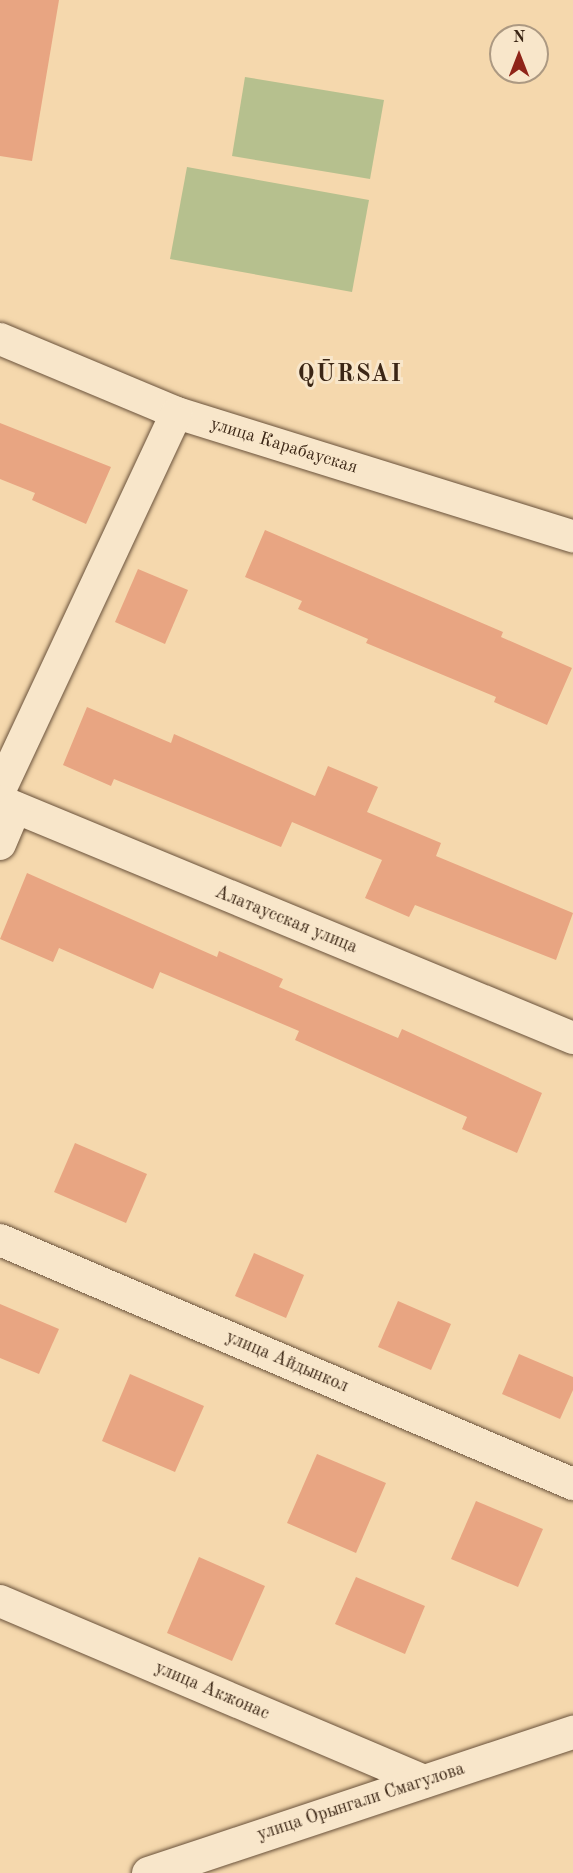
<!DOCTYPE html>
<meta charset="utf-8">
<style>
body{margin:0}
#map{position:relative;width:573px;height:1873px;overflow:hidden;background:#f5d8ad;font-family:"Old Standard TT",serif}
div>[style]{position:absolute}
.green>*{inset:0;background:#b6c08e}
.building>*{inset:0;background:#e8a582}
.roads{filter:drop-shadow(0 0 2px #6a523b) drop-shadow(0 0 2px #6a523b)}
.minor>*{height:32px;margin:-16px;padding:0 16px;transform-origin:16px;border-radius:16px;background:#f8e6ca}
.secondary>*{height:33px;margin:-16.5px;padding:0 16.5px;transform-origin:16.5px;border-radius:16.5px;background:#f8e6ca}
span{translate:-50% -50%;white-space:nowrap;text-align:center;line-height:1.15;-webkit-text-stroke:6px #f8e6ca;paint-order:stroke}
.street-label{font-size:18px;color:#3b2615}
.district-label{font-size:24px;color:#3b2615;font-weight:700;letter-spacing:1.5px}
.north{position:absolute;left:489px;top:24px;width:60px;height:60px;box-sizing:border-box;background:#f8e6ca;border:2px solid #ac9982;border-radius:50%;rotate:0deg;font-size:16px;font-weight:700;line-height:24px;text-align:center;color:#3b2615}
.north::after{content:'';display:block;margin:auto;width:21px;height:27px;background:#8f2418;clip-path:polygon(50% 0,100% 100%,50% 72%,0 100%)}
</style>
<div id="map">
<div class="green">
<i style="clip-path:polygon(245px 77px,384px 100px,370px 179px,232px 156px)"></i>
<i style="clip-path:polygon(187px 167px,369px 200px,352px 292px,170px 259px)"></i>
</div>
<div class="building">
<i style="clip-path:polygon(0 0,59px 0,32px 161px,0 156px)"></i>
<i style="clip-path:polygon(0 423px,111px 467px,86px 524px,32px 500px,35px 493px,0 479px)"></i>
<i style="clip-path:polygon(265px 530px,503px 632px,501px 637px,572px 668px,547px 725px,494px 702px,496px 697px,366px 643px,368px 639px,298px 609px,302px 601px,245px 577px)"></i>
<i style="clip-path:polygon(138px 569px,188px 590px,165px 644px,115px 622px)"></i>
<i style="clip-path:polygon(87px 707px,171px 743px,174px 734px,315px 796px,328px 766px,378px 787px,367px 812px,441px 843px,436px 856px,573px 913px,556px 960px,415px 905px,409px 917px,365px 898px,382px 860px,292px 822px,281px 847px,114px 779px,111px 786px,63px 765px)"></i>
<i style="clip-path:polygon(27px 873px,217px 957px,219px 951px,283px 979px,279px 987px,398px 1038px,402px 1029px,542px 1093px,517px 1153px,462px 1129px,467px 1117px,295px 1040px,299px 1031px,160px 972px,153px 989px,59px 948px,53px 962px,0 939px)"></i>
<i style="clip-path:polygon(75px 1143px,147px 1174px,126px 1223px,54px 1192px)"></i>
<i style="clip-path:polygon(254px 1253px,304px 1275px,286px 1318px,235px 1296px)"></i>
<i style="clip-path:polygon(398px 1301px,451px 1324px,431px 1370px,378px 1347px)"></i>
<i style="clip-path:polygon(0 1304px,59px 1329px,39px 1374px,0 1358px)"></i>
<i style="clip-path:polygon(519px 1354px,573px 1377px,573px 1390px,560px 1419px,502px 1394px)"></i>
<i style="clip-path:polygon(130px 1374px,204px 1406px,175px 1472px,102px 1441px)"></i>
<i style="clip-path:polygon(317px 1454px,386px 1483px,356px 1553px,287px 1523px)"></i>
<i style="clip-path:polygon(476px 1501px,543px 1529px,518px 1587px,451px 1559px)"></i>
<i style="clip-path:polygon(199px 1557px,265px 1586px,232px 1661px,167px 1633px)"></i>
<i style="clip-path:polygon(356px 1577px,425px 1606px,405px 1654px,335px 1624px)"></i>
</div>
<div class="roads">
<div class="minor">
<i style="left:0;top:339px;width:192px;rotate:22.7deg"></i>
<i style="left:177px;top:413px;width:415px;rotate:17.3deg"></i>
<i style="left:0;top:790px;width:416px;rotate:-64.9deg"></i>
<i style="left:0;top:801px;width:620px;rotate:22.47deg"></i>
<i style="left:0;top:844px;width:39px;rotate:-67deg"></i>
<i style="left:0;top:1240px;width:623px;rotate:23.07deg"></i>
<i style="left:0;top:1601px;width:462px;rotate:23deg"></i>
</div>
<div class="secondary">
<i style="left:148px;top:1873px;width:448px;rotate:-18.4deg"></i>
</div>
</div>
<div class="street-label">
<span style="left:284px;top:446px;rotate:17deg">улица Карабауская</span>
<span style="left:286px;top:920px;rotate:22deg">Алатаусская улица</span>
<span style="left:287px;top:1362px;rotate:23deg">улица Айдынкол</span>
<span style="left:212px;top:1691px;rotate:23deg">улица Акжонас</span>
<span style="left:361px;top:1802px;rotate:-18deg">улица Орынгали Смагулова</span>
</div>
<div class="district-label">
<span style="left:350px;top:376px">QŪRSAI</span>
</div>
<div class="north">N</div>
</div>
